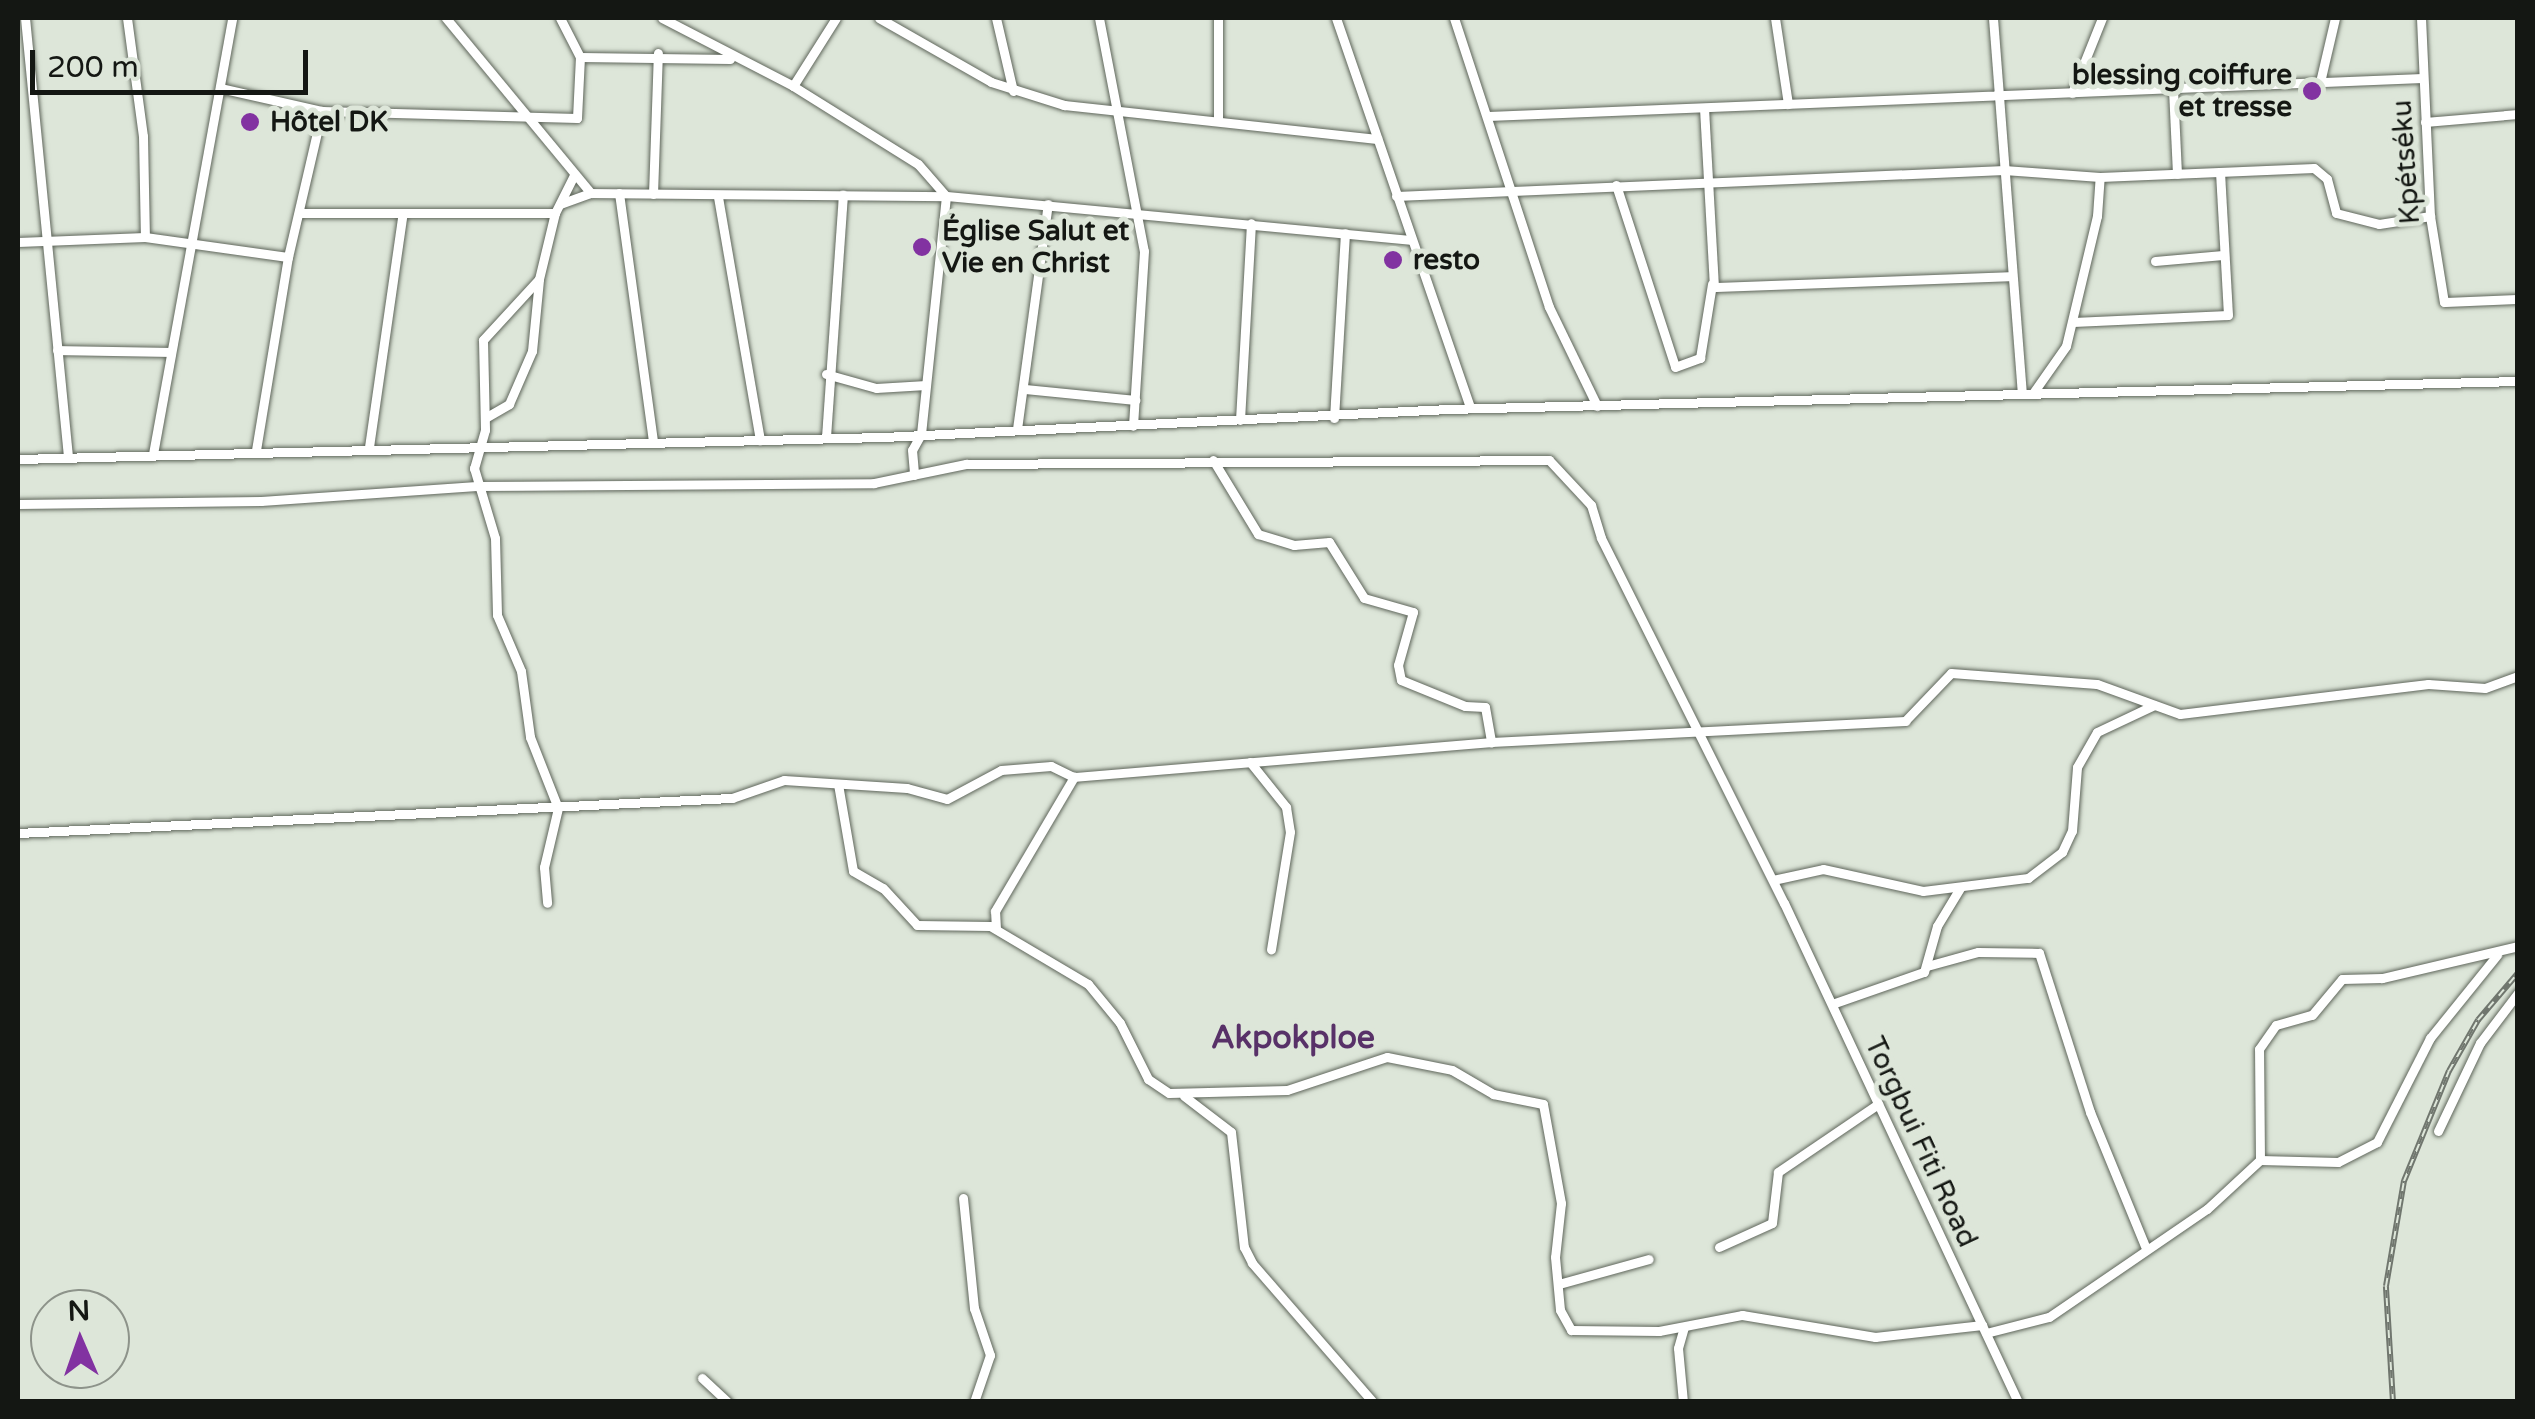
<!DOCTYPE html>
<meta charset="utf-8">
<style>
body{margin:0}
#map{position:relative;width:2535px;height:1419px;overflow:hidden;background:#dde6d9;font-family:"Varela Round",sans-serif}
div>[style]{position:absolute}
.roads{filter:drop-shadow(0 0 2px #5f665b) drop-shadow(0 0 2px #5f665b)}
.minor>*{height:9px;margin:-4.5px;padding:0 4.5px;transform-origin:4.5px;border-radius:4.5px;background:#fff}
.rail>*{height:6px;margin-top:-3px;transform-origin:0;background:repeating-linear-gradient(90deg,#dde6d9 0 8px,#70766e 0 16px);box-sizing:border-box;border-block:2px solid #70766e}
.dots>*{width:28px;height:28px;translate:-50% -50%;box-sizing:border-box;border:5px solid #dde6d9;border-radius:50%}
span{translate:-50% -50%;white-space:nowrap;text-align:center;line-height:1.15;-webkit-text-stroke:10px #dde6d9;paint-order:stroke}
.poi-label{font-size:28px;color:#141713;font-weight:700}
.right{translate:-100% -50%;text-align:right}
.left{translate:0 -50%;text-align:left}
.street-label{font-size:28px;color:#141713}
.quarter-label{font-size:32px;color:#583168;font-weight:700}
.frame{position:absolute;inset:0;border:20px solid #141713;pointer-events:none}
.north{position:absolute;left:30px;top:1289px;width:100px;height:100px;box-sizing:border-box;background:#dde6d9;border:2px solid #8d938a;border-radius:50%;rotate:358deg;font-size:28px;font-weight:700;line-height:40px;text-align:center;color:#141713}
.north::after{content:'';display:block;margin:auto;width:35px;height:45px;background:#8232a1;clip-path:polygon(50% 0,100% 100%,50% 72%,0 100%)}
.scale{position:absolute;left:30px;top:50px;width:278px;height:45px;box-sizing:border-box;border:5px solid #141713;border-top:0;padding-left:12px;font-size:30px;line-height:35px;white-space:nowrap;color:#141713;-webkit-text-stroke:8px #dde6d9;paint-order:stroke}
</style>
<div id="map">
<div class="roads">
<div class="minor">
<i style="left:25px;top:18px;width:441px;rotate:84.4deg"></i>
<i style="left:127px;top:18px;width:119px;rotate:82.3deg"></i>
<i style="left:143px;top:136px;width:101px;rotate:88.9deg"></i>
<i style="left:446px;top:18px;width:227px;rotate:50.4deg"></i>
<i style="left:662px;top:18px;width:148px;rotate:27.4deg"></i>
<i style="left:793px;top:86px;width:147px;rotate:32deg"></i>
<i style="left:918px;top:164px;width:43px;rotate:48.8deg"></i>
<i style="left:946px;top:196px;width:239px;rotate:96deg"></i>
<i style="left:921px;top:434px;width:18px;rotate:119deg"></i>
<i style="left:912px;top:450px;width:25px;rotate:85deg"></i>
<i style="left:879px;top:18px;width:129px;rotate:29.7deg"></i>
<i style="left:991px;top:82px;width:77px;rotate:17.5deg"></i>
<i style="left:1064px;top:105px;width:315px;rotate:6.2deg"></i>
<i style="left:996px;top:18px;width:75px;rotate:76.9deg"></i>
<i style="left:1099px;top:18px;width:237px;rotate:79.1deg"></i>
<i style="left:1144px;top:251px;width:175px;rotate:93.6deg"></i>
<i style="left:1336px;top:18px;width:412px;rotate:71deg"></i>
<i style="left:1454px;top:18px;width:304px;rotate:71.8deg"></i>
<i style="left:1549px;top:307px;width:110px;rotate:64.1deg"></i>
<i style="left:1775px;top:18px;width:87px;rotate:81.4deg"></i>
<i style="left:1993px;top:18px;width:376px;rotate:85.6deg"></i>
<i style="left:2421px;top:18px;width:198px;rotate:87.4deg"></i>
<i style="left:2430px;top:216px;width:87px;rotate:80.8deg"></i>
<i style="left:2444px;top:302px;width:74px;rotate:-2.3deg"></i>
<i style="left:580px;top:57px;width:150px;rotate:0.8deg"></i>
<i style="left:2320px;top:82px;width:66px;rotate:-76.8deg"></i>
<i style="left:793px;top:86px;width:80px;rotate:-57.7deg"></i>
<i style="left:220px;top:88px;width:105px;rotate:12.7deg"></i>
<i style="left:322px;top:111px;width:255px;rotate:1.6deg"></i>
<i style="left:577px;top:118px;width:61px;rotate:-87.2deg"></i>
<i style="left:580px;top:57px;width:44px;rotate:-117.1deg"></i>
<i style="left:2173px;top:89px;width:85px;rotate:87.3deg"></i>
<i style="left:2072px;top:93px;width:81px;rotate:-68.2deg"></i>
<i style="left:1704px;top:108px;width:179px;rotate:86.8deg"></i>
<i style="left:1714px;top:287px;width:297px;rotate:-2.1deg"></i>
<i style="left:1488px;top:116px;width:935px;rotate:-2.33deg"></i>
<i style="left:1218px;top:117px;width:99px;rotate:-90deg"></i>
<i style="left:2425px;top:122px;width:93px;rotate:-4.9deg"></i>
<i style="left:1616px;top:185px;width:191px;rotate:72deg"></i>
<i style="left:1675px;top:367px;width:27px;rotate:-20deg"></i>
<i style="left:1700px;top:358px;width:75px;rotate:-80.8deg"></i>
<i style="left:619px;top:193px;width:249px;rotate:82.2deg"></i>
<i style="left:653px;top:194px;width:141px;rotate:-88deg"></i>
<i style="left:1396px;top:196px;width:609px;rotate:-2.45deg"></i>
<i style="left:2004px;top:170px;width:96px;rotate:4.2deg"></i>
<i style="left:2100px;top:177px;width:214px;rotate:-2.4deg"></i>
<i style="left:2314px;top:168px;width:17px;rotate:40deg"></i>
<i style="left:2327px;top:179px;width:35px;rotate:75deg"></i>
<i style="left:2336px;top:213px;width:44px;rotate:14.3deg"></i>
<i style="left:2379px;top:224px;width:52px;rotate:-8.9deg"></i>
<i style="left:718px;top:197px;width:247px;rotate:80.2deg"></i>
<i style="left:560px;top:204px;width:33px;rotate:-20deg"></i>
<i style="left:591px;top:193px;width:355px;rotate:0.5deg"></i>
<i style="left:946px;top:196px;width:467px;rotate:5.4deg"></i>
<i style="left:300px;top:213px;width:255px"></i>
<i style="left:18px;top:242px;width:127px;rotate:-2.3deg"></i>
<i style="left:145px;top:237px;width:144px;rotate:8deg"></i>
<i style="left:2155px;top:261px;width:68px;rotate:-5deg"></i>
<i style="left:539px;top:279px;width:83px;rotate:132.6deg"></i>
<i style="left:483px;top:340px;width:90px;rotate:88.7deg"></i>
<i style="left:485px;top:430px;width:40px;rotate:106deg"></i>
<i style="left:474px;top:468px;width:73px;rotate:73.3deg"></i>
<i style="left:495px;top:538px;width:77px;rotate:88.5deg"></i>
<i style="left:497px;top:615px;width:61px;rotate:66.8deg"></i>
<i style="left:521px;top:671px;width:67px;rotate:82.2deg"></i>
<i style="left:530px;top:737px;width:76px;rotate:68.5deg"></i>
<i style="left:558px;top:808px;width:61px;rotate:103.3deg"></i>
<i style="left:544px;top:867px;width:36px;rotate:85deg"></i>
<i style="left:2073px;top:322px;width:155px;rotate:-2.6deg"></i>
<i style="left:2228px;top:315px;width:142px;rotate:-93.2deg"></i>
<i style="left:57px;top:350px;width:111px;rotate:1deg"></i>
<i style="left:826px;top:374px;width:52px;rotate:15.6deg"></i>
<i style="left:876px;top:388px;width:50px;rotate:-3.4deg"></i>
<i style="left:1025px;top:389px;width:111px;rotate:5.7deg"></i>
<i style="left:2033px;top:393px;width:57px;rotate:-54.9deg"></i>
<i style="left:2066px;top:346px;width:134px;rotate:-76.6deg"></i>
<i style="left:2097px;top:216px;width:39px;rotate:-86deg"></i>
<i style="left:485px;top:418px;width:28px;rotate:-30deg"></i>
<i style="left:509px;top:404px;width:58px;rotate:-66.5deg"></i>
<i style="left:532px;top:351px;width:72px;rotate:-84.4deg"></i>
<i style="left:539px;top:279px;width:68px;rotate:-76.4deg"></i>
<i style="left:555px;top:213px;width:42px;rotate:-63.4deg"></i>
<i style="left:1334px;top:418px;width:185px;rotate:-86.6deg"></i>
<i style="left:1240px;top:420px;width:197px;rotate:-86.8deg"></i>
<i style="left:1017px;top:429px;width:227px;rotate:-82.2deg"></i>
<i style="left:826px;top:437px;width:243px;rotate:-86deg"></i>
<i style="left:369px;top:447px;width:232px;rotate:-81.8deg"></i>
<i style="left:256px;top:450px;width:196px;rotate:-80.6deg"></i>
<i style="left:288px;top:257px;width:150px;rotate:-76.9deg"></i>
<i style="left:153px;top:454px;width:443px;rotate:-79.7deg"></i>
<i style="left:18px;top:459px;width:866px;rotate:-1.46deg"></i>
<i style="left:884px;top:437px;width:566px;rotate:-2.84deg"></i>
<i style="left:1449px;top:409px;width:1069px;rotate:-1.5deg"></i>
<i style="left:1213px;top:460px;width:87px;rotate:58.7deg"></i>
<i style="left:1258px;top:534px;width:38px;rotate:17deg"></i>
<i style="left:1294px;top:545px;width:35px;rotate:-5deg"></i>
<i style="left:1329px;top:542px;width:66px;rotate:58deg"></i>
<i style="left:1364px;top:598px;width:51px;rotate:15.9deg"></i>
<i style="left:1413px;top:612px;width:55px;rotate:105.8deg"></i>
<i style="left:1398px;top:665px;width:15px;rotate:79deg"></i>
<i style="left:1401px;top:680px;width:69px;rotate:22.1deg"></i>
<i style="left:1465px;top:706px;width:20px;rotate:3deg"></i>
<i style="left:1485px;top:707px;width:36px;rotate:80deg"></i>
<i style="left:18px;top:504px;width:243px;rotate:-0.7deg"></i>
<i style="left:261px;top:501px;width:216px;rotate:-4deg"></i>
<i style="left:476px;top:486px;width:398px;rotate:-0.4deg"></i>
<i style="left:874px;top:483px;width:94px;rotate:-11.7deg"></i>
<i style="left:966px;top:464px;width:583px;rotate:-0.39deg"></i>
<i style="left:1549px;top:460px;width:62px;rotate:47deg"></i>
<i style="left:1591px;top:505px;width:34px;rotate:73deg"></i>
<i style="left:1601px;top:538px;width:408px;rotate:63.4deg"></i>
<i style="left:1784px;top:903px;width:551px;rotate:64.88deg"></i>
<i style="left:1250px;top:762px;width:58px;rotate:51.3deg"></i>
<i style="left:1286px;top:807px;width:25px;rotate:81deg"></i>
<i style="left:1290px;top:832px;width:119px;rotate:99.2deg"></i>
<i style="left:838px;top:784px;width:88px;rotate:80.2deg"></i>
<i style="left:853px;top:871px;width:34px;rotate:30deg"></i>
<i style="left:883px;top:888px;width:50px;rotate:47.4deg"></i>
<i style="left:917px;top:925px;width:73px;rotate:0.8deg"></i>
<i style="left:990px;top:926px;width:114px;rotate:30.6deg"></i>
<i style="left:1088px;top:984px;width:50px;rotate:50.6deg"></i>
<i style="left:1120px;top:1023px;width:63px;rotate:63.4deg"></i>
<i style="left:1148px;top:1079px;width:25px;rotate:34deg"></i>
<i style="left:1169px;top:1093px;width:118px;rotate:-1.5deg"></i>
<i style="left:1287px;top:1090px;width:105px;rotate:-18.3deg"></i>
<i style="left:1387px;top:1057px;width:66px;rotate:11.3deg"></i>
<i style="left:1452px;top:1070px;width:48px;rotate:30.3deg"></i>
<i style="left:1493px;top:1094px;width:51px;rotate:11.3deg"></i>
<i style="left:1543px;top:1104px;width:101px;rotate:79.7deg"></i>
<i style="left:1561px;top:1203px;width:54px;rotate:96.3deg"></i>
<i style="left:1555px;top:1257px;width:53px;rotate:84.6deg"></i>
<i style="left:1560px;top:1310px;width:23px;rotate:61deg"></i>
<i style="left:1571px;top:1330px;width:88px;rotate:0.7deg"></i>
<i style="left:1659px;top:1331px;width:85px;rotate:-10.9deg"></i>
<i style="left:1742px;top:1315px;width:135px;rotate:9.4deg"></i>
<i style="left:1875px;top:1337px;width:108px;rotate:-6.4deg"></i>
<i style="left:18px;top:833px;width:715px;rotate:-2.81deg"></i>
<i style="left:732px;top:798px;width:55px;rotate:-19.1deg"></i>
<i style="left:784px;top:780px;width:123px;rotate:3.7deg"></i>
<i style="left:907px;top:788px;width:41px;rotate:15.4deg"></i>
<i style="left:947px;top:799px;width:61px;rotate:-28.2deg"></i>
<i style="left:1001px;top:770px;width:50px;rotate:-4.6deg"></i>
<i style="left:1051px;top:766px;width:25px;rotate:26deg"></i>
<i style="left:1074px;top:777px;width:418px;rotate:-4.8deg"></i>
<i style="left:1491px;top:742px;width:415px;rotate:-2.9deg"></i>
<i style="left:1905px;top:721px;width:66px;rotate:-46.2deg"></i>
<i style="left:1951px;top:673px;width:146px;rotate:4.3deg"></i>
<i style="left:2097px;top:684px;width:88px;rotate:19.9deg"></i>
<i style="left:2180px;top:714px;width:250px;rotate:-6.9deg"></i>
<i style="left:2428px;top:684px;width:57px;rotate:4deg"></i>
<i style="left:2485px;top:688px;width:35px;rotate:-20deg"></i>
<i style="left:1773px;top:880px;width:51px;rotate:-12.4deg"></i>
<i style="left:1823px;top:869px;width:102px;rotate:12.4deg"></i>
<i style="left:1923px;top:891px;width:106px;rotate:-7.1deg"></i>
<i style="left:2028px;top:878px;width:43px;rotate:-37.4deg"></i>
<i style="left:2062px;top:852px;width:23px;rotate:-65deg"></i>
<i style="left:2072px;top:831px;width:64px;rotate:-85.5deg"></i>
<i style="left:2077px;top:767px;width:40px;rotate:-60.3deg"></i>
<i style="left:2097px;top:732px;width:63px;rotate:-25.3deg"></i>
<i style="left:996px;top:929px;width:18px;rotate:-93deg"></i>
<i style="left:995px;top:911px;width:156px;rotate:-59.5deg"></i>
<i style="left:1927px;top:966px;width:53px;rotate:-15.4deg"></i>
<i style="left:1978px;top:952px;width:61px;rotate:0.9deg"></i>
<i style="left:2039px;top:953px;width:167px;rotate:72.2deg"></i>
<i style="left:2090px;top:1112px;width:145px;rotate:67.7deg"></i>
<i style="left:1832px;top:1004px;width:97px;rotate:-19.2deg"></i>
<i style="left:1924px;top:972px;width:48px;rotate:-74.2deg"></i>
<i style="left:1937px;top:926px;width:44px;rotate:-58.8deg"></i>
<i style="left:1184px;top:1096px;width:59px;rotate:37.5deg"></i>
<i style="left:1231px;top:1132px;width:116px;rotate:83.6deg"></i>
<i style="left:1244px;top:1247px;width:18px;rotate:63deg"></i>
<i style="left:1252px;top:1263px;width:184px;rotate:49deg"></i>
<i style="left:2438px;top:1131px;width:98px;rotate:-64.5deg"></i>
<i style="left:2480px;top:1043px;width:63px;rotate:-52.8deg"></i>
<i style="left:2260px;top:1160px;width:78px;rotate:1.5deg"></i>
<i style="left:2338px;top:1162px;width:44px;rotate:-27.1deg"></i>
<i style="left:2377px;top:1142px;width:117px;rotate:-63deg"></i>
<i style="left:2430px;top:1038px;width:107px;rotate:-51.1deg"></i>
<i style="left:963px;top:1198px;width:111px;rotate:84.3deg"></i>
<i style="left:974px;top:1308px;width:50px;rotate:71.2deg"></i>
<i style="left:990px;top:1355px;width:50px;rotate:108.8deg"></i>
<i style="left:1719px;top:1247px;width:58px;rotate:-24.4deg"></i>
<i style="left:1772px;top:1223px;width:51px;rotate:-83.3deg"></i>
<i style="left:1778px;top:1172px;width:121px;rotate:-34.2deg"></i>
<i style="left:1559px;top:1284px;width:93px;rotate:-15.5deg"></i>
<i style="left:1986px;top:1333px;width:65px;rotate:-14.3deg"></i>
<i style="left:2049px;top:1317px;width:191px;rotate:-34.4deg"></i>
<i style="left:2207px;top:1209px;width:72px;rotate:-42.8deg"></i>
<i style="left:2260px;top:1160px;width:111px;rotate:-90.5deg"></i>
<i style="left:2259px;top:1049px;width:29px;rotate:-55deg"></i>
<i style="left:2276px;top:1025px;width:37px;rotate:-16deg"></i>
<i style="left:2312px;top:1015px;width:47px;rotate:-50.2deg"></i>
<i style="left:2342px;top:979px;width:40px;rotate:-1.4deg"></i>
<i style="left:2382px;top:978px;width:140px;rotate:-13.2deg"></i>
<i style="left:702px;top:1378px;width:35px;rotate:43deg"></i>
<i style="left:1683px;top:1402px;width:54px;rotate:-95.3deg"></i>
<i style="left:1678px;top:1348px;width:22px;rotate:-74deg"></i>
</div>
</div>
<div class="rail">
<i style="left:2393px;top:1402px;width:116px;rotate:-93.5deg"></i>
<i style="left:2386px;top:1286px;width:107px;rotate:-80.3deg"></i>
<i style="left:2404px;top:1181px;width:119px;rotate:-67.8deg"></i>
<i style="left:2449px;top:1071px;width:59px;rotate:-60.4deg"></i>
<i style="left:2478px;top:1020px;width:62px;rotate:-49.6deg"></i>
</div>
<div class="dots">
<i style="left:2312px;top:91px;background:#8232a1"></i>
<i style="left:250px;top:122px;background:#8232a1"></i>
<i style="left:922px;top:247px;background:#8232a1"></i>
<i style="left:1393px;top:260px;background:#8232a1"></i>
</div>
<div class="poi-label">
<span class="right" style="left:2292px;top:91px">blessing coiffure<br>et tresse</span>
<span class="left" style="left:270px;top:122px">Hôtel DK</span>
<span class="left" style="left:942px;top:247px">Église Salut et<br>Vie en Christ</span>
<span class="left" style="left:1413px;top:260px">resto</span>
</div>
<div class="street-label">
<span style="left:2406px;top:162px;rotate:-94deg">Kpétséku</span>
<span style="left:1921px;top:1142px;rotate:65deg">Torgbui Fiti Road</span>
</div>
<div class="quarter-label">
<span style="left:1293px;top:1038px">Akpokploe</span>
</div>
<div class="frame"></div>
<div class="north">N</div>
<div class="scale">200 m</div>
</div>
